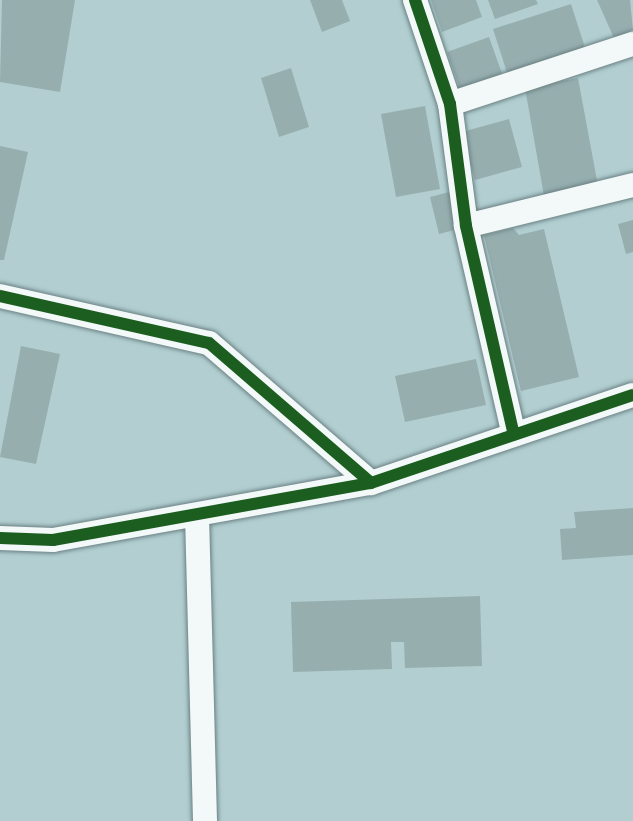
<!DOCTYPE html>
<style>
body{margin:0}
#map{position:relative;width:633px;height:821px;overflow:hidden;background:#b2ced1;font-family:Arial,sans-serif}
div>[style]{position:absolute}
.building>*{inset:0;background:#97aeaf}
.roads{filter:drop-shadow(0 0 2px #6a8183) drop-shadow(0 0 2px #6a8183)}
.street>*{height:24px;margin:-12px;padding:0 12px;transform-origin:12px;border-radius:12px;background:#f3f8f8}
.cycleway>*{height:12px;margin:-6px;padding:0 6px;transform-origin:6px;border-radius:6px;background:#1b5e20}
span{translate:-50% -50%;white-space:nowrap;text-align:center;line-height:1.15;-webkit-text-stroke:7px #a5d9de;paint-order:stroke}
</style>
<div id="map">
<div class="building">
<i style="clip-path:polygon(2px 0,75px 0,60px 92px,0 82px)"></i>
<i style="clip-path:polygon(310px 0,342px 0,350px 21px,322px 32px)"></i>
<i style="clip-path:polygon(431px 0,476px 0,482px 17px,442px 32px)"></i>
<i style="clip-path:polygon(488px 0,536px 0,538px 4px,495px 19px)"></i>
<i style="clip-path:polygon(597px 0,630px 0,633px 30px,614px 38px)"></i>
<i style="clip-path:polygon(571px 4px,588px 57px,510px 82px,493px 29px)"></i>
<i style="clip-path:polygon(489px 37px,504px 79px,462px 94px,447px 52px)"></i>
<i style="clip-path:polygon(291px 68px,309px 127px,279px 137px,261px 78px)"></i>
<i style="clip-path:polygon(578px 78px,598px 186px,544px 196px,525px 88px)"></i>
<i style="clip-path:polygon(425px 106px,440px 189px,396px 197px,381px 114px)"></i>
<i style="clip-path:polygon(509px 119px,522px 167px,475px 180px,462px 132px)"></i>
<i style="clip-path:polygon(0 146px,28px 152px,4px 260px,0 260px)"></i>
<i style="clip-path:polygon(453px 191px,462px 228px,439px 234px,430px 197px)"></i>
<i style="clip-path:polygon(633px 220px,633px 252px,626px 254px,618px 224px)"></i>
<i style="clip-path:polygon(513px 228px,519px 235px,544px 229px,579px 377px,521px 391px,484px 235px)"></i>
<i style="clip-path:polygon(21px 346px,60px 354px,36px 464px,0 457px)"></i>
<i style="clip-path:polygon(476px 359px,486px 405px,405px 422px,395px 376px)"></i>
<i style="clip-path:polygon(633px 508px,633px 555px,562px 560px,560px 529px,576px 528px,574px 512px)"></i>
<i style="clip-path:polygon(480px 596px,482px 666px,405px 668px,404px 642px,391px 642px,392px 669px,293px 672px,291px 602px)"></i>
</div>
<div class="roads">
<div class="street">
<i style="left:415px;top:0;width:110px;rotate:71.4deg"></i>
<i style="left:450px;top:104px;width:123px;rotate:82.5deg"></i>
<i style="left:466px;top:226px;width:214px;rotate:77.1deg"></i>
<i style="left:450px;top:104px;width:193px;rotate:-18.2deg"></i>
<i style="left:466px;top:226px;width:172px;rotate:-13.8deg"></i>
<i style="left:0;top:296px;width:214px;rotate:12.7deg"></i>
<i style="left:209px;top:343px;width:214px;rotate:40.8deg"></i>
<i style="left:197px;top:515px;width:306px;rotate:88.5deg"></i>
<i style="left:0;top:538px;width:53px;rotate:2.2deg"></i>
<i style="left:53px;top:540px;width:323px;rotate:-10.2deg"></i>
<i style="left:371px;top:483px;width:276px;rotate:-18.6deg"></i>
</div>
</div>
<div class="cycleway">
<i style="left:415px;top:0;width:110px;rotate:71.4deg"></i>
<i style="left:450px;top:104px;width:123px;rotate:82.5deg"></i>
<i style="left:466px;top:226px;width:214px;rotate:77.1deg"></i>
<i style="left:0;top:296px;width:214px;rotate:12.7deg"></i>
<i style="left:209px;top:343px;width:214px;rotate:40.8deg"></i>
<i style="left:0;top:538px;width:53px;rotate:2.2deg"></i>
<i style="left:53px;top:540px;width:323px;rotate:-10.2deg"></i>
<i style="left:371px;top:483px;width:276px;rotate:-18.6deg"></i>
</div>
</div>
